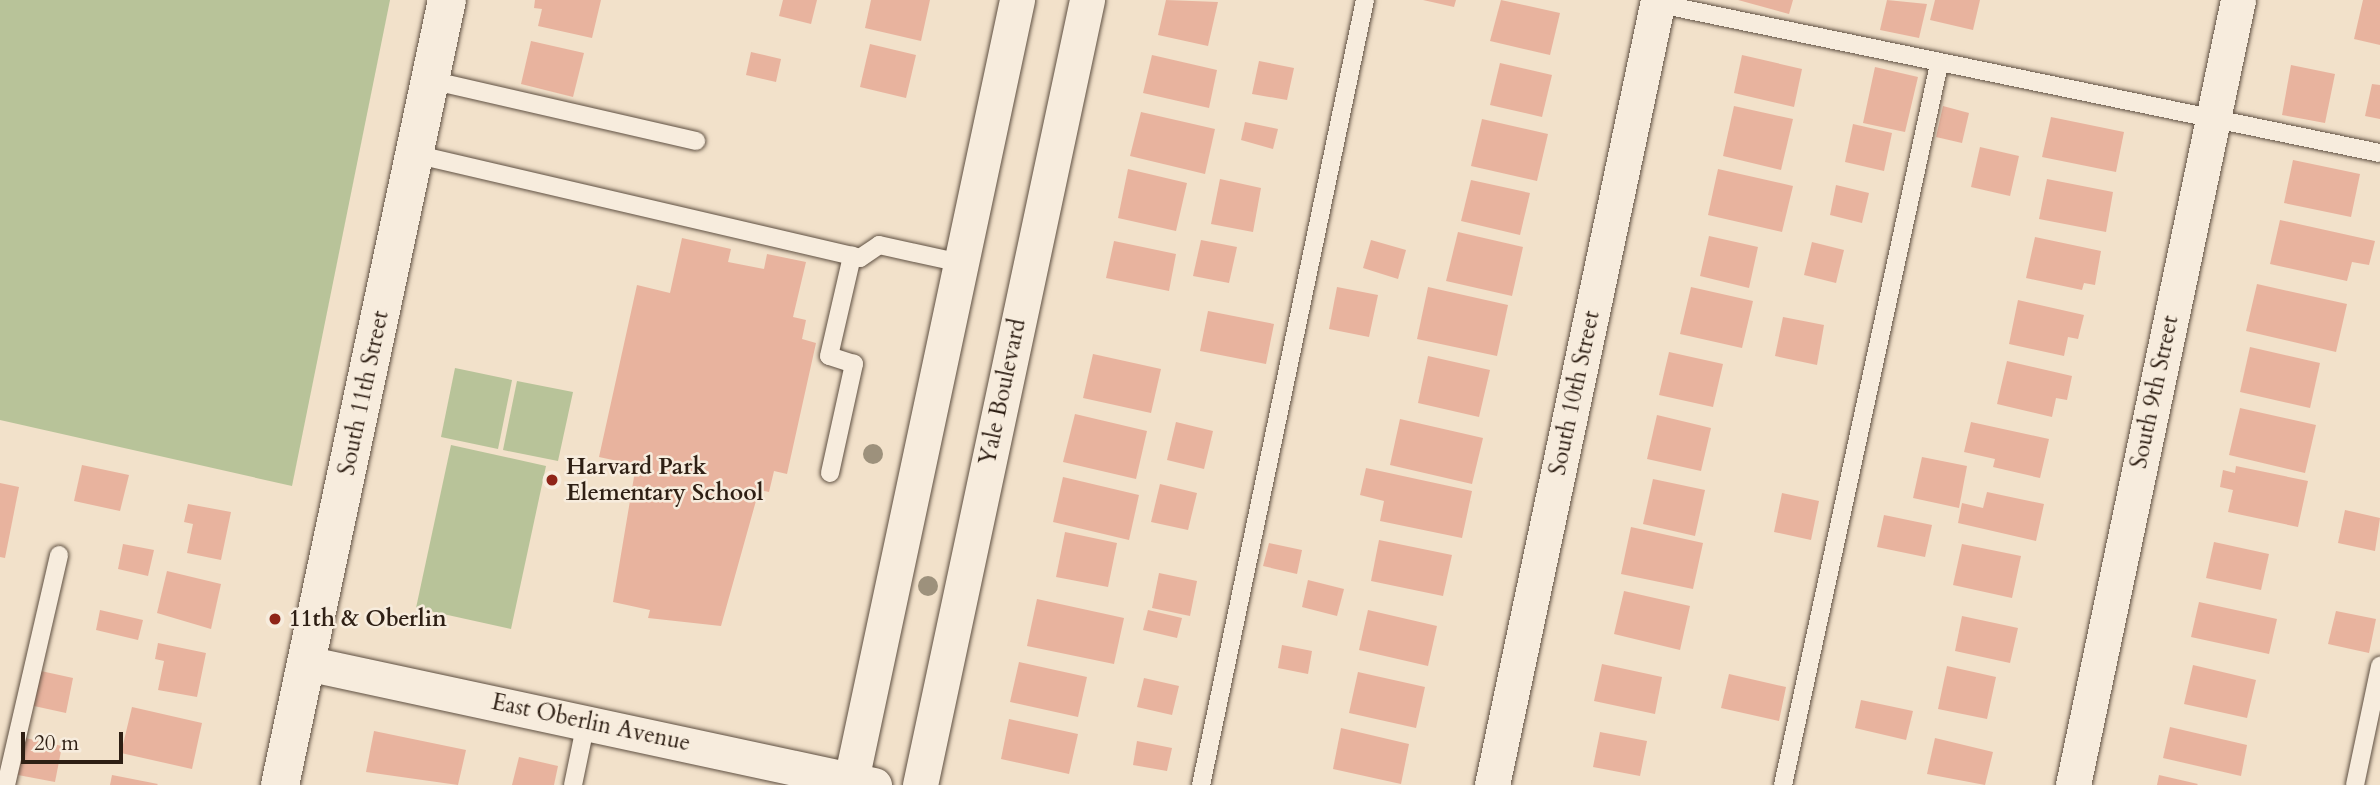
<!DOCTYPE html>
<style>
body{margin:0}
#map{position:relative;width:2380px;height:785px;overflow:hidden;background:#f2e1ca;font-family:Cardo,serif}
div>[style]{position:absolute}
.green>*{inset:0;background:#b8c399}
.building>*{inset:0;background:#e8b39e}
.roads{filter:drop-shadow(0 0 2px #5f5042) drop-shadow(0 0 2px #5f5042)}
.lane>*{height:18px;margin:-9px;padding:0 9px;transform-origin:9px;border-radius:9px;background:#f7ecdd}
.street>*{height:35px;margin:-17.5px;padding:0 17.5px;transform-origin:17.5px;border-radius:17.5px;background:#f7ecdd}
.secondary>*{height:38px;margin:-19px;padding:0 19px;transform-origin:19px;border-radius:19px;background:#f7ecdd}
.trees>*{width:20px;height:20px;margin:-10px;border-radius:50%;background:#9d917c}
.dots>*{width:19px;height:19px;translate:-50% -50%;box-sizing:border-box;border:4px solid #f7ecdd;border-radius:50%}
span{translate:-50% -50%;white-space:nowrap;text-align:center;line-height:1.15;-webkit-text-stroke:5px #f7ecdd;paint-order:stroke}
.street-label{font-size:23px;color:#2e1f14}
.poi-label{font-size:23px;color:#2e1f14;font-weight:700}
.left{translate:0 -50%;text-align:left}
.scale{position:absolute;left:21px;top:732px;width:102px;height:32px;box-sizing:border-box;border:4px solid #2e1f14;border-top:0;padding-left:9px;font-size:21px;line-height:24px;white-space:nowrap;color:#2e1f14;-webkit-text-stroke:5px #f7ecdd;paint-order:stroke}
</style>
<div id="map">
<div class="green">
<i style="clip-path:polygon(0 0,390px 0,292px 486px,0 420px)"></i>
<i style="clip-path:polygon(455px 368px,512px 380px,498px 449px,441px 437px)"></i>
<i style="clip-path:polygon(517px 381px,573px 392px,558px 461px,503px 450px)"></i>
<i style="clip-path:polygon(451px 445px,546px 466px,511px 629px,416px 608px)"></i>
</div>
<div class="building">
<i style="clip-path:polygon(535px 0,601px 0,592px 38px,538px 26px,542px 9px,534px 8px)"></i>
<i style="clip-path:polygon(783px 0,817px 0,811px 24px,779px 16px)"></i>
<i style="clip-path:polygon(871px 0,930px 0,921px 41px,865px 28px)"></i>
<i style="clip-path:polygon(1166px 0,1218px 2px,1208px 46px,1158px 35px)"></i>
<i style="clip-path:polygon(1423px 0,1456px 0,1454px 7px)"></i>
<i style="clip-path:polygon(1501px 0,1560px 13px,1550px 55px,1490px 41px)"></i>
<i style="clip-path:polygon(1738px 0,1793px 0,1789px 14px)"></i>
<i style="clip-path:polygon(1887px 0,1927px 4px,1919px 38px,1880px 30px)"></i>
<i style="clip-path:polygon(1935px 0,1980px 0,1973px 30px,1930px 20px)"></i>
<i style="clip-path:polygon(2363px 0,2380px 0,2380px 45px,2354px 39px)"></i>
<i style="clip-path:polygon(531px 41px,584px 53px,573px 97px,521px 84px)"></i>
<i style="clip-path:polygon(870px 44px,916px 55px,906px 98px,860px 87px)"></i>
<i style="clip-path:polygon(751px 52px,781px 59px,776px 82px,746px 75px)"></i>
<i style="clip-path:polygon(1152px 55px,1217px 70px,1209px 108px,1143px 93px)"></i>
<i style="clip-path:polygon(1742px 55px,1802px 69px,1794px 107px,1734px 93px)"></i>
<i style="clip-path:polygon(1259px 61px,1294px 68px,1287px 100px,1252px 94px)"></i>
<i style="clip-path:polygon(1500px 63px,1552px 75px,1542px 117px,1490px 105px)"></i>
<i style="clip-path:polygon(2291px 65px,2335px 74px,2325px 123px,2282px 115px)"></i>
<i style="clip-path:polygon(1875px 67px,1918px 77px,1905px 132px,1863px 123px)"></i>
<i style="clip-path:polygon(2372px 84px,2380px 85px,2380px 119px,2365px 116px)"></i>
<i style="clip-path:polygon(1734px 106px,1793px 119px,1781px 170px,1723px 156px)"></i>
<i style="clip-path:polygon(1943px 106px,1969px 113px,1962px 143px,1936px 137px)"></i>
<i style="clip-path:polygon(1141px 112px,1215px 129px,1205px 174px,1130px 156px)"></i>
<i style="clip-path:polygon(2051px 117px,2124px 132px,2116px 172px,2042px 157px)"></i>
<i style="clip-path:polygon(1482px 119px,1548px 134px,1537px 181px,1471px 166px)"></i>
<i style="clip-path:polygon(1245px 122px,1278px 129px,1273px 149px,1241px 140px)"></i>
<i style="clip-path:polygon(1853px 124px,1892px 133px,1884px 171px,1845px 162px)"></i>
<i style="clip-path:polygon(1980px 147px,2019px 156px,2010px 196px,1971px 187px)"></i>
<i style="clip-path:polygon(2293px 160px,2360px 174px,2351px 217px,2284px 203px)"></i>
<i style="clip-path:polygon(1128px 169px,1187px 183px,1176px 231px,1118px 218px)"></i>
<i style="clip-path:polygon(1718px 169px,1793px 186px,1782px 232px,1708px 215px)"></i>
<i style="clip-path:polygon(1220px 179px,1261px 188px,1253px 232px,1211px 224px)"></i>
<i style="clip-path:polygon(2047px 179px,2113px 192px,2106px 232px,2039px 219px)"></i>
<i style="clip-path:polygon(1471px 180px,1530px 193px,1520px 235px,1461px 221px)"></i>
<i style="clip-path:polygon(1836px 185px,1869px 193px,1862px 223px,1830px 215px)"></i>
<i style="clip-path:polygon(2280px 220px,2375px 241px,2369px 265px,2352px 262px,2347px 281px,2270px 264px)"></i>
<i style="clip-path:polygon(1458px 232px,1523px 247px,1512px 296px,1446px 281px)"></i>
<i style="clip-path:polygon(1709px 236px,1758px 247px,1749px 288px,1700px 276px)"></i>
<i style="clip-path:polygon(2035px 237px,2101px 251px,2095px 285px,2084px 283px,2082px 290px,2026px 278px)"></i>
<i style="clip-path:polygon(682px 238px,731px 249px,728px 262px,764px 269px,767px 254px,806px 262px,793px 317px,806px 320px,802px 339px,816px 343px,787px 474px,774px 471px,769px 492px,759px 490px,721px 626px,648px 618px,650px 610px,613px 602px,636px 465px,599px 457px,637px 285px,670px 293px)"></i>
<i style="clip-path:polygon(1201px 240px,1237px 247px,1229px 283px,1193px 276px)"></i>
<i style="clip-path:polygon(1371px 240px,1406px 250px,1398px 279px,1363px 268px)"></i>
<i style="clip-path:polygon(1114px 241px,1176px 254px,1169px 291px,1106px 278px)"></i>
<i style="clip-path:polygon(1812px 242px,1844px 250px,1836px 283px,1804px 275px)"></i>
<i style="clip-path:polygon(2257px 284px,2347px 304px,2336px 352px,2246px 331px)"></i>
<i style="clip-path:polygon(1337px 287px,1378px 295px,1369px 337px,1329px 329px)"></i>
<i style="clip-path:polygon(1428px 287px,1508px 305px,1497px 356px,1417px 339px)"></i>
<i style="clip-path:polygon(1691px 287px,1753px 301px,1742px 348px,1680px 334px)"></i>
<i style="clip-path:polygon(2018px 300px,2084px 315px,2078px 339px,2068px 337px,2064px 356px,2009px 344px)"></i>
<i style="clip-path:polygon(1208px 311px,1274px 324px,1266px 364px,1200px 351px)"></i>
<i style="clip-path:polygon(1783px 317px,1824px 325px,1817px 365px,1775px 356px)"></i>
<i style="clip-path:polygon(2250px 347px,2320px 363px,2310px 408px,2240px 392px)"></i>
<i style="clip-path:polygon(1669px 352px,1723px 364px,1713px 407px,1659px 395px)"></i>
<i style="clip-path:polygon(1093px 354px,1161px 369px,1151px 413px,1083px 398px)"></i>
<i style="clip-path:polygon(1428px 356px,1490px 370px,1479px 417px,1418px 403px)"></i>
<i style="clip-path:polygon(2007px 361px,2072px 376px,2067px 400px,2056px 398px,2052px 417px,1997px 404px)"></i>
<i style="clip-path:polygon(2240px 408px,2316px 425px,2305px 473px,2229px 455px)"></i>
<i style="clip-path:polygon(1075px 414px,1147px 431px,1136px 479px,1063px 462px)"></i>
<i style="clip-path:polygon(1657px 415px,1711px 428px,1701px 471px,1647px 459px)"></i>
<i style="clip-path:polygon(1400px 419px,1483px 438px,1472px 484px,1390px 465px)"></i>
<i style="clip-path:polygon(1176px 422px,1213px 431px,1204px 469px,1167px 460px)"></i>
<i style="clip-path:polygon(1971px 422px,2049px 439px,2040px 478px,1993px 467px,1995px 459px,1964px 452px)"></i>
<i style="clip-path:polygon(1922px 457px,1967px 466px,1959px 508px,1913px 498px)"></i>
<i style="clip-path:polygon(82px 465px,129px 475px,120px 511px,74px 501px)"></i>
<i style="clip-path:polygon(2236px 466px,2308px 481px,2298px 527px,2228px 512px,2233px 490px,2220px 487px,2223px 470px,2235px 473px)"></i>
<i style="clip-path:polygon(1366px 468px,1472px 491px,1462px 538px,1380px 521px,1384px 501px,1360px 495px)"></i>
<i style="clip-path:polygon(1063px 477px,1139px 495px,1129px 540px,1053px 522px)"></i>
<i style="clip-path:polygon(1653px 479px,1705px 490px,1695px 536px,1643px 524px)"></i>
<i style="clip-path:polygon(0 483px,19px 487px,5px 558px,0 557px)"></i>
<i style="clip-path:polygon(1160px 484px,1197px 493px,1188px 530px,1151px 522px)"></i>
<i style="clip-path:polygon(1987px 492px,2044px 504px,2036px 541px,1958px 523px,1962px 503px,1983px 508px)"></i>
<i style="clip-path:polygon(1782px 493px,1819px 501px,1811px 540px,1774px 532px)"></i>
<i style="clip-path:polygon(188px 504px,231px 512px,221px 560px,187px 553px,193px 524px,184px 522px)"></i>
<i style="clip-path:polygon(2345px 510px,2380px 518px,2375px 551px,2338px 543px)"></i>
<i style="clip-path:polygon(1884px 515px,1932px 525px,1925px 557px,1877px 547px)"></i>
<i style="clip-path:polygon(1631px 527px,1703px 543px,1693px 589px,1621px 574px)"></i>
<i style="clip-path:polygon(1065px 532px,1117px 543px,1108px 587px,1056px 577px)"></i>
<i style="clip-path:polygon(1379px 540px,1452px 555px,1443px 596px,1371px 581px)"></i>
<i style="clip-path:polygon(2214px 542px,2269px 554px,2261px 590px,2206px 578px)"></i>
<i style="clip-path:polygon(1269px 543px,1302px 550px,1297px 574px,1263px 566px)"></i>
<i style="clip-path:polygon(123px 544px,154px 550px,148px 576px,118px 569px)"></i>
<i style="clip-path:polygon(1962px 544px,2021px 556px,2012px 598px,1953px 585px)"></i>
<i style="clip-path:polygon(167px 571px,221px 584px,211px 629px,157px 613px)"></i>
<i style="clip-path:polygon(1159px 573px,1197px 581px,1190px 616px,1152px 608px)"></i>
<i style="clip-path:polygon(1308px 580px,1344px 589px,1337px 616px,1302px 607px)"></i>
<i style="clip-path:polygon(1624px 591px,1690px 606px,1680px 650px,1614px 634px)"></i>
<i style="clip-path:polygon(1037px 599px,1124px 618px,1114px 664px,1027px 646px)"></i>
<i style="clip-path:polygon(2199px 602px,2277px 619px,2269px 654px,2191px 637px)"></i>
<i style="clip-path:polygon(100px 610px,143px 620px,138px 640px,96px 630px)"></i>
<i style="clip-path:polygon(1148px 610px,1182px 618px,1177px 638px,1143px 630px)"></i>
<i style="clip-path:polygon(1368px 610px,1437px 626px,1428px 666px,1359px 650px)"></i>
<i style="clip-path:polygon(2336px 611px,2376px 619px,2369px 653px,2328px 644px)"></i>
<i style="clip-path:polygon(1962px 616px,2018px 628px,2010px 663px,1955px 651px)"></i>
<i style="clip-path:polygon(158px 643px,206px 653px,197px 697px,158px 690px,164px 661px,155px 659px)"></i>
<i style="clip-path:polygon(1282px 645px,1312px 651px,1308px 674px,1278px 668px)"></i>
<i style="clip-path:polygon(1019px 662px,1087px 677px,1078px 717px,1010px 702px)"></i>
<i style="clip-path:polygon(1602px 664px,1662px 677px,1655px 714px,1594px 701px)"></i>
<i style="clip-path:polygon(2193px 665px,2256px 680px,2247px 718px,2184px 704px)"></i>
<i style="clip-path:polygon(1947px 666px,1996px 677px,1987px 719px,1938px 709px)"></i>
<i style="clip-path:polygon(41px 671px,73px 678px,66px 713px,34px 706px)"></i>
<i style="clip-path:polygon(1358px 672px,1425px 687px,1416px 728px,1349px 713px)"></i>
<i style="clip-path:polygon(1729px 674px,1786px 687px,1779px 721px,1721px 708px)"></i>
<i style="clip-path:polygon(1144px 678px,1179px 686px,1172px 715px,1137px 707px)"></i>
<i style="clip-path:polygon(1861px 700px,1913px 711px,1906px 740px,1855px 728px)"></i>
<i style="clip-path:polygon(132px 707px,202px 723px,192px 769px,121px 753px)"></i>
<i style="clip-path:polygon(1009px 719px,1078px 734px,1069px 774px,1001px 759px)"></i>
<i style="clip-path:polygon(2170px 727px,2247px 745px,2241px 776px,2163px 758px)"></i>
<i style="clip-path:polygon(1341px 728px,1409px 744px,1401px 784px,1333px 769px)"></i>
<i style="clip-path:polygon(374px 731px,466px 750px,458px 785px,366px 772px)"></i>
<i style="clip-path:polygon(1600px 732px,1647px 741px,1640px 776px,1593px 767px)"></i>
<i style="clip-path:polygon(25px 738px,62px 746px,55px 782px,18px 775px)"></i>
<i style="clip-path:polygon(1935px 738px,1993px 752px,1985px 785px,1927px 774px)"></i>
<i style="clip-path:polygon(1137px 741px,1172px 748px,1167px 771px,1133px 765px)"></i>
<i style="clip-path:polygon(519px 757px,558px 766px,554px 785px,512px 785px)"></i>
<i style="clip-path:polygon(112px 775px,158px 784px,157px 785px,110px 785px)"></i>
<i style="clip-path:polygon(2159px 775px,2198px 784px,2197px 785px,2157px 785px)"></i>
</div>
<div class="roads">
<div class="lane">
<i style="left:1650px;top:2px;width:745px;rotate:11.69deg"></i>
<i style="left:430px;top:80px;width:273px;rotate:12.9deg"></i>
<i style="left:414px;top:154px;width:458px;rotate:13.1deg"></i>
<i style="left:860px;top:258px;width:23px;rotate:-34deg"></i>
<i style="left:879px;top:245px;width:84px;rotate:12.4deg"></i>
<i style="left:830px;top:473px;width:112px;rotate:-77.6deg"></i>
<i style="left:854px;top:364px;width:26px;rotate:-162deg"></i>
<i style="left:829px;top:356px;width:103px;rotate:-77deg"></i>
<i style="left:6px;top:785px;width:236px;rotate:-77deg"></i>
<i style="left:573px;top:785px;width:64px;rotate:-78.3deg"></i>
<i style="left:1201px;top:785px;width:802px;rotate:-78.2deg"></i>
<i style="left:1783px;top:785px;width:738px;rotate:-77.79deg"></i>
<i style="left:2355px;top:785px;width:122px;rotate:-78.1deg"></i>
</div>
<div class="street">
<i style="left:306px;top:663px;width:581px;rotate:12.12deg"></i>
<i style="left:850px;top:785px;width:803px;rotate:-77.99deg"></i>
<i style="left:920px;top:785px;width:803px;rotate:-77.99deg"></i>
<i style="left:1492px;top:785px;width:802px;rotate:-78.06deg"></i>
<i style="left:2073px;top:785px;width:802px;rotate:-78.13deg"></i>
</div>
<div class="secondary">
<i style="left:280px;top:785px;width:803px;rotate:-77.99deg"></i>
</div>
</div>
<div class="trees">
<i style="left:873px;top:454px"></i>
<i style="left:928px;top:586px"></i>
</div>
<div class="dots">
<i style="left:552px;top:480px;background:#8f2418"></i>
<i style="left:275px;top:619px;background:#8f2418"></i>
</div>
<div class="street-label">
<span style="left:1003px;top:392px;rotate:-78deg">Yale Boulevard</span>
<span style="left:2155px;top:392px;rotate:-78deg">South 9th Street</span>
<span style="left:364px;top:393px;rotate:-78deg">South 11th Street</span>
<span style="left:1575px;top:393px;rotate:-78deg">South 10th Street</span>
<span style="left:591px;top:723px;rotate:12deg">East Oberlin Avenue</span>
</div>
<div class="poi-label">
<span class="left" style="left:566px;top:480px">Harvard Park<br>Elementary School</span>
<span class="left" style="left:289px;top:619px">11th &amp; Oberlin</span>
</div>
<div class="scale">20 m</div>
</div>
